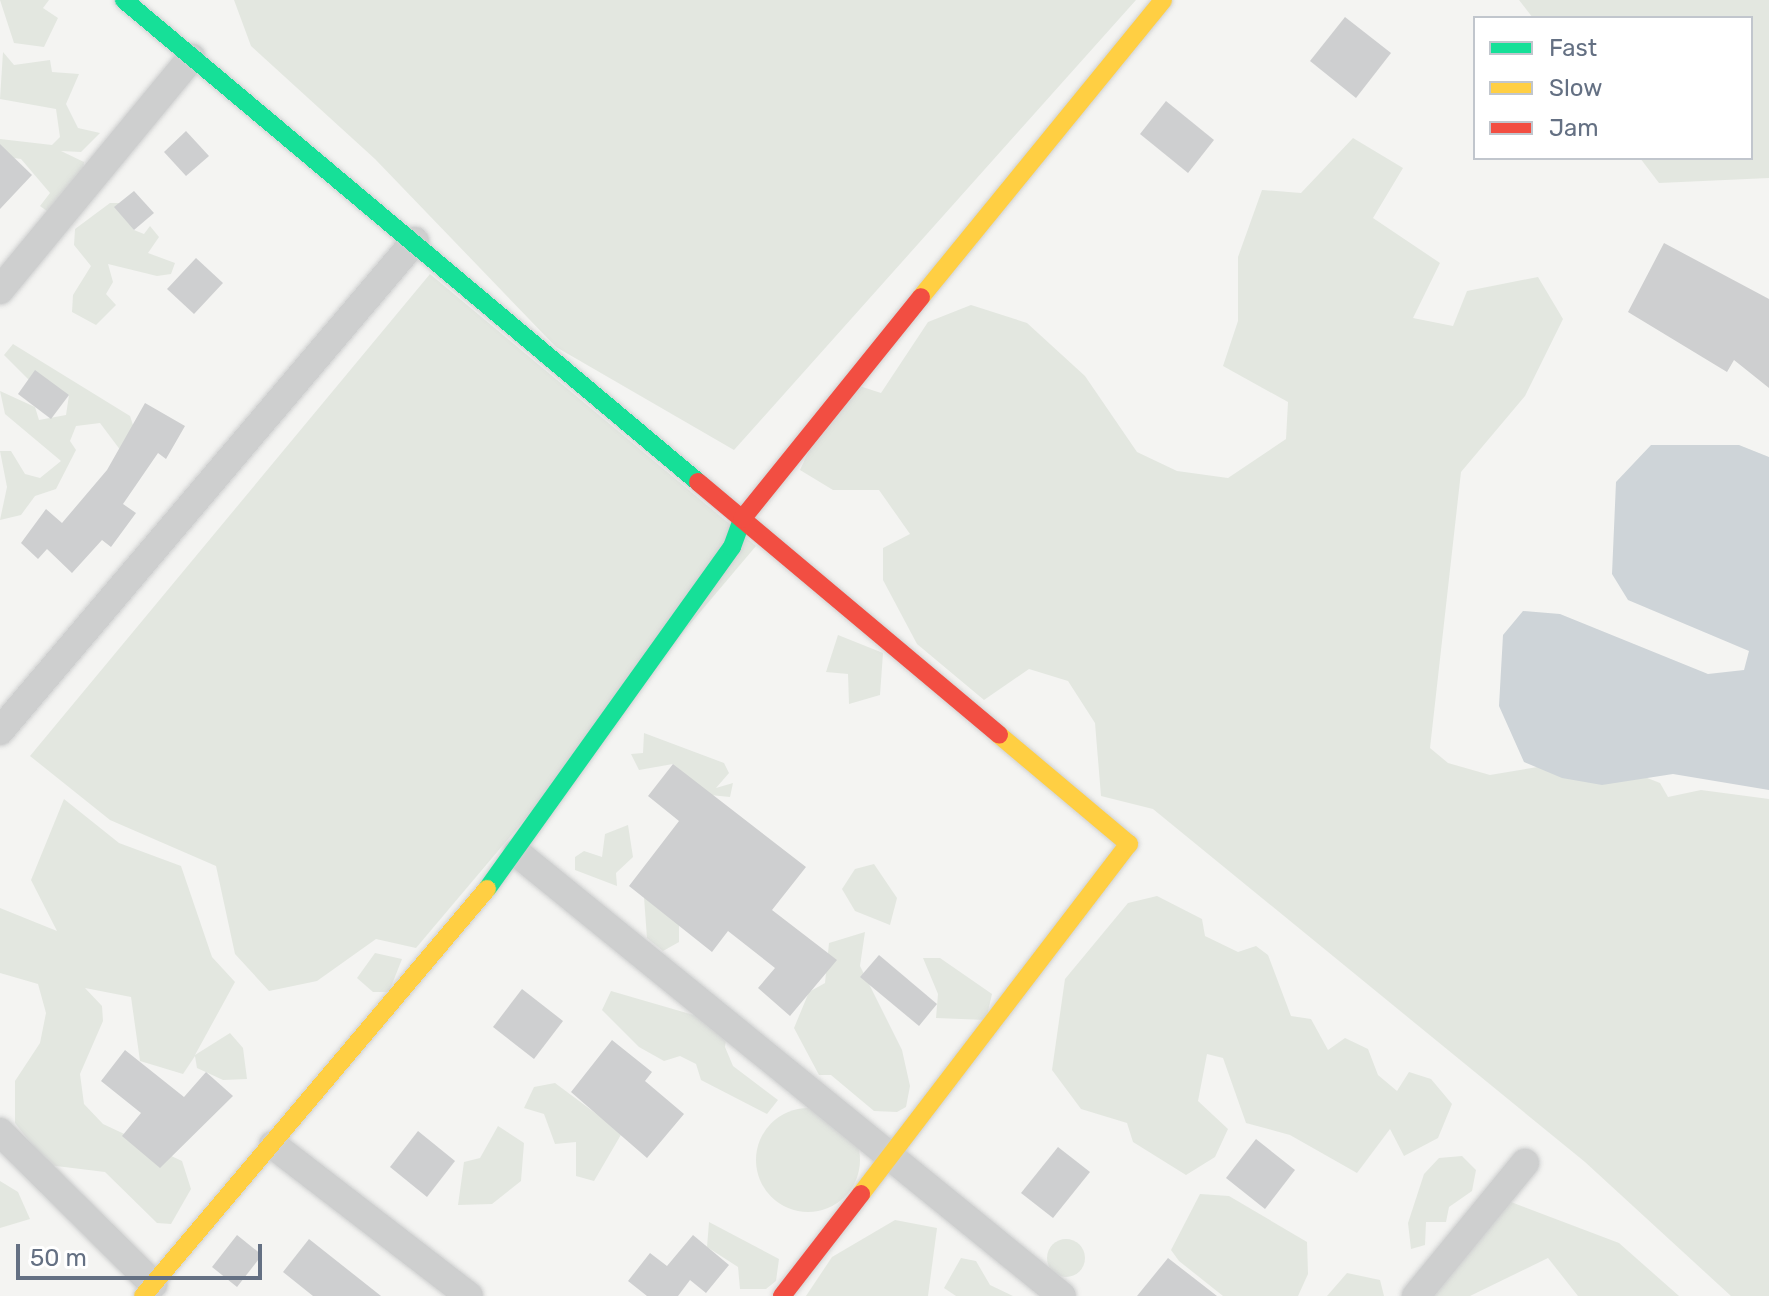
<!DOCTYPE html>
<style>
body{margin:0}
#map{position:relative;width:1769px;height:1296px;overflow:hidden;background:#f4f4f2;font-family:Rubik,sans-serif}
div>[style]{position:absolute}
.green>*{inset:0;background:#e3e7e0}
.round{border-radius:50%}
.water>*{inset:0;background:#ced4d8}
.building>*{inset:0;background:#cecfd0}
.roads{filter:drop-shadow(0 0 2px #d0d1d1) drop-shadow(0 0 2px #d0d1d1)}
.street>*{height:28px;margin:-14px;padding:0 14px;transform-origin:14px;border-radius:14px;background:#cecfcf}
.fast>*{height:18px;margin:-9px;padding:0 9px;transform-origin:9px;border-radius:9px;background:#16e098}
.slow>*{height:18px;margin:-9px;padding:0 9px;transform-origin:9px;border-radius:9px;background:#ffcf43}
.jam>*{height:18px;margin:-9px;padding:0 9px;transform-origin:9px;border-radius:9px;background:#f24e42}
span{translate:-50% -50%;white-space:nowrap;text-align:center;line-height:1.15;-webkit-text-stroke:8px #fff;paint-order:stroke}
.legend{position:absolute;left:1473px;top:16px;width:280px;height:144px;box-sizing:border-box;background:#fff;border:2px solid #c1c6cd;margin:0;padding:10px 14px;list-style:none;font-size:24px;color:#647083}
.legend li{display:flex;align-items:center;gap:16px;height:40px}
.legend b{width:40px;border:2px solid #c1c6cd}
.scale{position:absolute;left:16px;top:1244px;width:246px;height:36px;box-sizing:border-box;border:4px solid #647083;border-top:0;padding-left:10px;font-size:24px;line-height:28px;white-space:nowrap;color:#647083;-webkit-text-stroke:6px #fff;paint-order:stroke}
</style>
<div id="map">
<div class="green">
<i style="clip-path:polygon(0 0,49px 0,43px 8px,58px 18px,44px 47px,14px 43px)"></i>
<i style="clip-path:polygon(234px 0,1136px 0,734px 450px,556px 347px,375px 159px,251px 46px)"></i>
<i style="clip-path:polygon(1519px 0,1769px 0,1769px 178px,1659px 183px,1640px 158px,1751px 158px,1751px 18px,1533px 18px)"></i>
<i style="clip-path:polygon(3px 52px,14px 65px,50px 60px,52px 72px,79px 74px,66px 104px,78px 128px,100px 133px,81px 152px,61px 151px,84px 162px,83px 176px,51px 214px,40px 206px,50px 193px,21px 159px,0 156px,0 139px,52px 145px,60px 137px,56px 109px,0 99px)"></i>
<i style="clip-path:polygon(1353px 138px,1403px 168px,1373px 218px,1440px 263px,1413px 318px,1453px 326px,1467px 291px,1538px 277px,1563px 319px,1525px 396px,1461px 472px,1430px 748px,1448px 763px,1490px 775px,1574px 761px,1617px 766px,1660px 783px,1668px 797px,1701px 790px,1769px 799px,1769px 1296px,1731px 1296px,1585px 1162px,1153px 809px,1101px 796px,1095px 723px,1068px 681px,1029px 669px,984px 700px,917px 644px,883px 580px,883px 548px,910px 534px,879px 490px,833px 490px,800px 470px,841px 380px,881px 393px,928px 322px,971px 305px,1027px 323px,1085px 376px,1137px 452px,1177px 471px,1228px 478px,1286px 439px,1288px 402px,1223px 366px,1238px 321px,1238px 257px,1262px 190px,1301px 193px)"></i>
<i style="clip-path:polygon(110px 203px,119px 203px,134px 230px,144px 234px,150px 226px,159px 237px,148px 253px,175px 263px,171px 274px,157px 276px,108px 264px,113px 282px,106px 294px,116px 305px,96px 325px,72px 312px,73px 295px,91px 266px,74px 245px,75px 229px)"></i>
<i style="clip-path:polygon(430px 274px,756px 546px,416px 948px,376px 939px,317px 981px,269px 991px,235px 954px,216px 866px,110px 820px,30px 756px)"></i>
<i style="clip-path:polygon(13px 344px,130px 416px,137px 437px,121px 451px,100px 423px,76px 426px,70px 441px,76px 450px,56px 489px,35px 496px,21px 515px,0 520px,7px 487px,0 451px,11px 451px,25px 474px,40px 478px,61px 461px,5px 414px,0 391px,35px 407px,39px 420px,66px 415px,69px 395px,36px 387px,4px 355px)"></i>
<i style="clip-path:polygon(838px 635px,883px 653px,880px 695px,849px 704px,848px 674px,826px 672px)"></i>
<i style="clip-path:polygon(644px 733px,724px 763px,729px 773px,716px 788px,733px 783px,730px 797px,710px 795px,673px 764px,639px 770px,631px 754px,643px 753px)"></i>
<i style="clip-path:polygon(64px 799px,119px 843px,181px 866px,212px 957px,235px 982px,195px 1055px,230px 1033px,243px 1048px,247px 1079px,223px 1080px,197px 1068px,195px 1056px,183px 1074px,140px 1061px,131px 997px,85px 988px,102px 1006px,103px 1021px,80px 1074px,84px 1104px,103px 1124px,182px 1161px,191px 1189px,171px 1224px,157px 1223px,105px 1172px,48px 1165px,15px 1123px,15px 1081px,40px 1043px,46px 1013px,38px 984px,0 973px,0 908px,57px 931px,31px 880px)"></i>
<i style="clip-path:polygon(628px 825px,633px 857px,616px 873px,617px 886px,575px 870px,575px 857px,584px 851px,602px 857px,605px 834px)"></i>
<i style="clip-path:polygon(874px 864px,897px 898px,890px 925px,855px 911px,842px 889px,855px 869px)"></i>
<i style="clip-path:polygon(1157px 896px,1202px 919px,1205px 936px,1238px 952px,1256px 946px,1268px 955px,1291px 1016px,1311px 1019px,1328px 1050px,1345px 1038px,1368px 1049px,1378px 1075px,1397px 1091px,1409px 1072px,1431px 1079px,1452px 1104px,1438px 1138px,1404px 1156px,1390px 1129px,1357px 1173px,1290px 1135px,1246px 1123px,1223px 1058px,1207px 1054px,1198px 1101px,1228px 1129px,1215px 1157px,1186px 1175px,1133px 1142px,1127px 1123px,1081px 1109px,1052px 1070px,1065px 979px,1128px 903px)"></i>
<i style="clip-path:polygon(644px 897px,679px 921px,679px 942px,663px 951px,647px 938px)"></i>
<i style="clip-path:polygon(865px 932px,860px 966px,902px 1050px,910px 1086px,906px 1107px,897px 1112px,874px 1111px,831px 1075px,819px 1075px,794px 1028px,809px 992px,825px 983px,829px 943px)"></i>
<i style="clip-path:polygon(375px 953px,402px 959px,389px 992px,373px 992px,357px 978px)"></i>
<i style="clip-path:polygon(923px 958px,940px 958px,992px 994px,986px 1020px,936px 1018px,938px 994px)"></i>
<i style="clip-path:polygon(611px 991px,728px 1025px,725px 1047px,733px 1066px,778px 1100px,767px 1114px,701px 1080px,696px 1064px,680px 1056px,664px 1061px,639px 1047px,602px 1010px)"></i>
<i style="clip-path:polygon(555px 1083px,622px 1133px,594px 1181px,576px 1176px,576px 1142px,555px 1144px,544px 1114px,524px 1108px,534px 1087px)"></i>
<i class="round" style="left:756px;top:1108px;width:104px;height:104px"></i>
<i style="clip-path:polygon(498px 1126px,524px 1143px,521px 1181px,492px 1204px,458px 1205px,464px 1162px,480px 1158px)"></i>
<i style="clip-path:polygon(1462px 1156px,1476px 1170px,1472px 1191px,1449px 1207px,1446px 1222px,1426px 1222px,1425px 1245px,1411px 1249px,1408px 1223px,1424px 1174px,1439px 1158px)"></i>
<i style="clip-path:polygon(0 1181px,18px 1192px,30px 1219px,0 1228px)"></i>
<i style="clip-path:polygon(1200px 1194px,1229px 1196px,1307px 1242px,1308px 1274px,1298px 1296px,1223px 1296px,1179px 1261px,1171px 1250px)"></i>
<i style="clip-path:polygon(1511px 1202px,1619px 1243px,1679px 1296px,1578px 1296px,1548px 1258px,1470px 1296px,1430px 1296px,1480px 1212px)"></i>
<i style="clip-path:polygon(895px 1220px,937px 1228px,928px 1296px,806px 1296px,832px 1257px)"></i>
<i style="clip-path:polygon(709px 1222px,779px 1259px,776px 1281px,766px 1289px,740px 1289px,738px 1267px,707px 1247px)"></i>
<i class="round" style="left:1047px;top:1239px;width:38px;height:38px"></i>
<i style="clip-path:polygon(961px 1258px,976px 1261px,990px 1285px,1013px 1296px,956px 1296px,944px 1288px)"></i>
<i style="clip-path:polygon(1347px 1273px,1380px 1280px,1384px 1296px,1327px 1296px)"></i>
</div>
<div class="water">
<i style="clip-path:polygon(1651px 445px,1739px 445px,1769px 457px,1769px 790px,1673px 774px,1602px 785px,1562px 778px,1524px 762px,1499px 706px,1503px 635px,1523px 611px,1560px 614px,1708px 674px,1744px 670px,1749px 651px,1628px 600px,1612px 574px,1616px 482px)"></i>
</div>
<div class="building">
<i style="clip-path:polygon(1345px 17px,1391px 53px,1356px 98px,1310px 61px)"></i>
<i style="clip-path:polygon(1166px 101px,1214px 140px,1188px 173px,1140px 134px)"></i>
<i style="clip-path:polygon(186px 131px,209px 156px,186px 176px,164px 152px)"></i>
<i style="clip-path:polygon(0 144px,32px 175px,0 209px)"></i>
<i style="clip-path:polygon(134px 191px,154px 213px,134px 230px,114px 207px)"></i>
<i style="clip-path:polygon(1664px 243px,1769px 299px,1769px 388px,1734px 360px,1727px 372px,1628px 312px)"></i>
<i style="clip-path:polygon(196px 258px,223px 283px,194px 314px,167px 289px)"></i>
<i style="clip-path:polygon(35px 370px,69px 395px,51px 419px,18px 394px)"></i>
<i style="clip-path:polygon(145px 403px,185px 426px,166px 459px,158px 453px,123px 504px,136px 513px,111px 547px,102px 540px,72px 573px,47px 549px,38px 559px,21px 543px,46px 509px,62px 523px,107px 470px)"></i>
<i style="clip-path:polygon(673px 764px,806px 867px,772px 910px,837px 960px,790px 1016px,758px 988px,775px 968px,728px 931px,712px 952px,629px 886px,679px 821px,648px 796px)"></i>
<i style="clip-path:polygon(879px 955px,937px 1004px,919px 1026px,860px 977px)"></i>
<i style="clip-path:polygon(522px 989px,563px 1021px,534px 1059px,493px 1027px)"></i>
<i style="clip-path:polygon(612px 1040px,652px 1072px,645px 1081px,684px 1114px,647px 1158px,571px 1092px)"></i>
<i style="clip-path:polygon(125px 1050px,184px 1097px,206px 1072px,233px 1096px,160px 1168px,122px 1136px,141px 1113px,101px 1081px)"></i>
<i style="clip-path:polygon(418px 1131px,455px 1161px,427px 1197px,390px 1167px)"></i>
<i style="clip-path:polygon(1256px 1139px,1295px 1170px,1265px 1209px,1226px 1178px)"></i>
<i style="clip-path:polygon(1058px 1147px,1090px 1172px,1053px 1218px,1021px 1193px)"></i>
<i style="clip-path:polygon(237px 1235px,262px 1255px,237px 1287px,212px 1267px)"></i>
<i style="clip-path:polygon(693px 1235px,729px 1265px,706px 1293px,690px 1280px,678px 1296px,647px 1296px,628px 1281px,650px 1253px,667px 1266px)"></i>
<i style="clip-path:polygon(309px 1239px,381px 1296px,313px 1296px,283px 1272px)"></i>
<i style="clip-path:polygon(1168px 1258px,1217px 1296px,1137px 1296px)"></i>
</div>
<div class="roads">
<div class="street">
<i style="left:0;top:290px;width:301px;rotate:-50.5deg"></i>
<i style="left:0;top:731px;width:642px;rotate:-49.74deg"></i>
<i style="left:517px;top:853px;width:702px;rotate:39.11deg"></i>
<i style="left:0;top:1132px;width:216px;rotate:44.8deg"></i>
<i style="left:273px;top:1145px;width:247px;rotate:37.6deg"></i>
<i style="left:1416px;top:1296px;width:172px;rotate:-50.7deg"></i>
</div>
<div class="fast">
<i style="left:124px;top:0;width:750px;rotate:40.02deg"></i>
<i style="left:487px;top:889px;width:421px;rotate:-54.4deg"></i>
<i style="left:732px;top:547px;width:30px;rotate:-70deg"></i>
</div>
<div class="slow">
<i style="left:921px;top:297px;width:383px;rotate:-50.8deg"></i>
<i style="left:861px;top:1194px;width:441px;rotate:-52.6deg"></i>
<i style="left:1129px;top:844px;width:170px;rotate:-140deg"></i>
<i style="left:143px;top:1296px;width:533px;rotate:-49.8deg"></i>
</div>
<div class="jam">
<i style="left:698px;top:482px;width:393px;rotate:40deg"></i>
<i style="left:742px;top:519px;width:285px;rotate:-51.1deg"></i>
<i style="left:782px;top:1296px;width:129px;rotate:-52.2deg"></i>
</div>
</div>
<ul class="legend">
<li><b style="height:10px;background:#16e098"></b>Fast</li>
<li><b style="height:10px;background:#ffcf43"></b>Slow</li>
<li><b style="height:10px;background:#f24e42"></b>Jam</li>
</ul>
<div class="scale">50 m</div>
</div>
